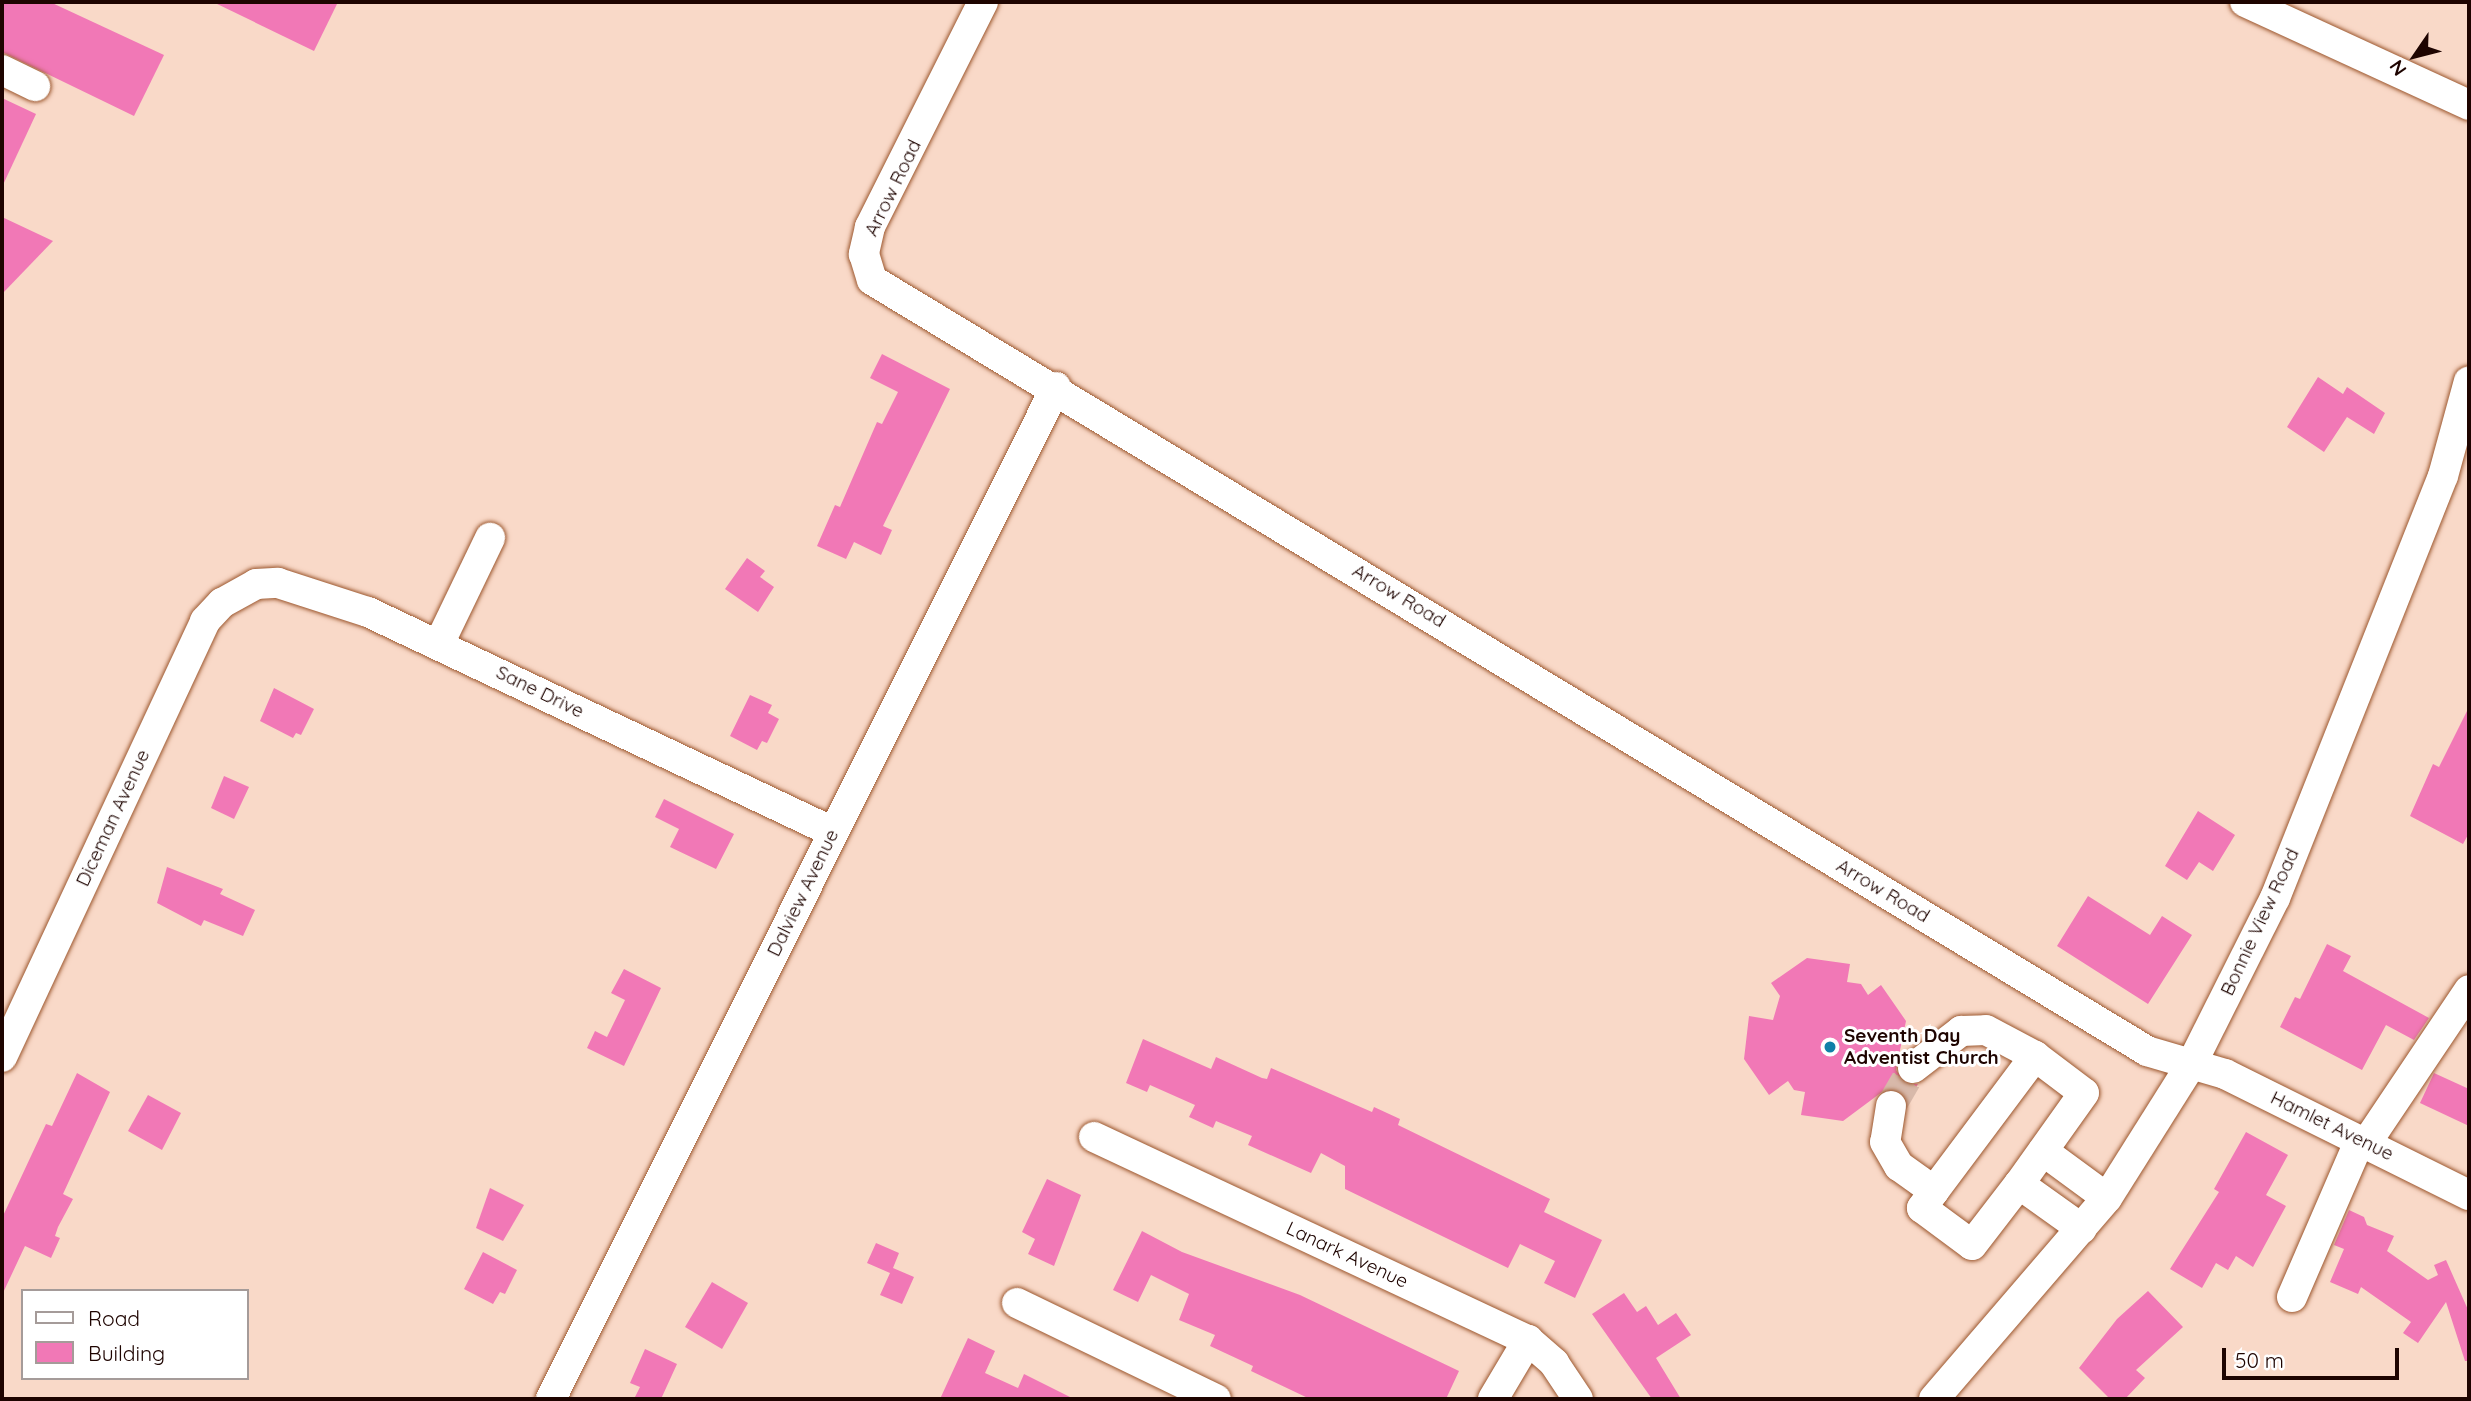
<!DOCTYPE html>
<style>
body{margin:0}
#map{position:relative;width:2471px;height:1401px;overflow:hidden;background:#f9d9c8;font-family:Quicksand,sans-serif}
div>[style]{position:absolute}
.building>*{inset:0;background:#f178b6}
.minor-tunnel>*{height:30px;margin-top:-15px;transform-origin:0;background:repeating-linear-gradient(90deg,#d8b9aa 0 30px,transparent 0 45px)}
.roads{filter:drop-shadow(0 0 2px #9c572e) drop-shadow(0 0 2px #9c572e)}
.minor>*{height:30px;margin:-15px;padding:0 15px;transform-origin:15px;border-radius:15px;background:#fff}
.dots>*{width:19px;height:19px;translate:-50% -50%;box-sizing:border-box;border:4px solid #fff;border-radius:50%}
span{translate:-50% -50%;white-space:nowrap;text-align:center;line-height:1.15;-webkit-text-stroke:6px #fff;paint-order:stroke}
.street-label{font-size:19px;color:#1e0400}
.poi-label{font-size:19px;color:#1e0400;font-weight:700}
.left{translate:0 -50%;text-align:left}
.frame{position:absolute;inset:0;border:4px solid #1e0400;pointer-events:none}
.legend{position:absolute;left:21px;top:1289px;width:228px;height:91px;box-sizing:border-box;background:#fff;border:2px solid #a59b99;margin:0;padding:9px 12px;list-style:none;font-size:21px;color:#1e0400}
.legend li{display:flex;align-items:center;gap:14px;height:35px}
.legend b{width:35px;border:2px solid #a59b99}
.north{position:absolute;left:2380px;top:21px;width:70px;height:70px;-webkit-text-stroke:5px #fff;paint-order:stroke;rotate:235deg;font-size:19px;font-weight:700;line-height:28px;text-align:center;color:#1e0400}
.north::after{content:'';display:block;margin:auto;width:24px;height:32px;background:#1e0400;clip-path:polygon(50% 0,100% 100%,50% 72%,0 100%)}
.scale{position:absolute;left:2222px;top:1348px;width:177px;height:32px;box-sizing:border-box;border:4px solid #1e0400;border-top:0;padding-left:9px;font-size:21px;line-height:24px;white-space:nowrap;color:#1e0400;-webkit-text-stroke:5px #fff;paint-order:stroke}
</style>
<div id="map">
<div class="building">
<i style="clip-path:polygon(2px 2px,50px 2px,164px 55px,134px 116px,2px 52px)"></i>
<i style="clip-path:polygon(213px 2px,338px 2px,314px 51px)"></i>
<i style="clip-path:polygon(2px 98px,36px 114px,2px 187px)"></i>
<i style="clip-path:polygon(2px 217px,53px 241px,2px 294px)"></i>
<i style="clip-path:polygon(882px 354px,950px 389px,883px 526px,892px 530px,881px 555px,854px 542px,846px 559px,817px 546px,835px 505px,840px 507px,877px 422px,882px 424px,898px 392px,870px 378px)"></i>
<i style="clip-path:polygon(2318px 377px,2343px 394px,2347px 387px,2385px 413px,2374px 434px,2347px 417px,2324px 452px,2287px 427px)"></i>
<i style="clip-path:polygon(747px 558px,765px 571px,760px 577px,774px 587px,758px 612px,725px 589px)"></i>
<i style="clip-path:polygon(274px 688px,314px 709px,301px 735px,296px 733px,293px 738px,260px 721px)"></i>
<i style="clip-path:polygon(750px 695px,772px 705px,768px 713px,779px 719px,767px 743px,762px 741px,757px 750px,730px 736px)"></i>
<i style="clip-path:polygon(2469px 707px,2469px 833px,2463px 844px,2410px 816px,2433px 764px,2439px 767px)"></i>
<i style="clip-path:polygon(224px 776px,249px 787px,234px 819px,211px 808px)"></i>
<i style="clip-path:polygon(664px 799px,734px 834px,716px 869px,670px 847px,679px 829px,655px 817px)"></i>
<i style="clip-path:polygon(2198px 811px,2235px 835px,2213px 871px,2199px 862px,2187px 880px,2165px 866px)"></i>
<i style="clip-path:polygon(167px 867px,223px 889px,220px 894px,255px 910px,243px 936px,204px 920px,201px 926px,157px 903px)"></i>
<i style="clip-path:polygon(2088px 896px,2150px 935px,2162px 916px,2192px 935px,2148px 1004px,2057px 946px)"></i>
<i style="clip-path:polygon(2327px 944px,2351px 956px,2343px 971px,2429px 1018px,2414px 1040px,2386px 1025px,2362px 1070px,2280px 1027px,2295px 997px,2300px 999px)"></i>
<i style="clip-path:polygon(1807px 958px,1850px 964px,1847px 982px,1861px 984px,1868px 995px,1881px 985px,1906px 1021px,1896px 1070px,1906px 1084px,1918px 1084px,1908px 1101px,1902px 1092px,1886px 1089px,1843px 1121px,1801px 1115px,1805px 1092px,1794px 1090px,1788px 1081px,1769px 1095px,1744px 1059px,1749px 1016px,1773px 1020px,1780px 996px,1771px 983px)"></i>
<i style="clip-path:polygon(624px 969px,661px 988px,624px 1066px,587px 1048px,595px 1031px,607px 1037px,625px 1000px,611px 993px)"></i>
<i style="clip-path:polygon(1143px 1039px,1211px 1069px,1216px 1057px,1262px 1078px,1267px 1079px,1271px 1068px,1372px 1112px,1374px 1107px,1400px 1119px,1398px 1125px,1550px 1199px,1544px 1212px,1602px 1240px,1575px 1298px,1544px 1283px,1555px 1261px,1520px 1244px,1508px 1268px,1345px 1189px,1345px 1166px,1321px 1153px,1311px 1173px,1248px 1145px,1252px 1136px,1216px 1121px,1213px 1128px,1189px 1117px,1195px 1105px,1150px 1085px,1147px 1092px,1126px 1083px)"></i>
<i style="clip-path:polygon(77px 1073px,110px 1092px,63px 1194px,73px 1199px,58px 1227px,55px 1236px,60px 1238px,51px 1258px,25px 1246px,2px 1295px,2px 1218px,46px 1124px,52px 1126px)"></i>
<i style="clip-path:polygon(2434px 1073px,2469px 1089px,2469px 1126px,2420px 1103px)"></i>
<i style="clip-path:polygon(148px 1095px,181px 1113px,162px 1150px,128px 1131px)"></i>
<i style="clip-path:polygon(2246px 1132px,2288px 1155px,2266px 1195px,2286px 1206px,2253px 1267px,2236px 1256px,2228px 1270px,2216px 1263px,2202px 1288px,2170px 1269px,2219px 1192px,2214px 1189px)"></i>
<i style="clip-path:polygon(1047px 1179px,1081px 1195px,1054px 1266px,1028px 1254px,1035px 1239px,1022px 1232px)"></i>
<i style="clip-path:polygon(490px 1188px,524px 1205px,503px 1241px,476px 1228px)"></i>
<i style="clip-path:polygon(2349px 1210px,2364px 1217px,2367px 1225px,2394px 1236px,2387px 1251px,2428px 1280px,2438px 1275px,2434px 1265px,2446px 1260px,2469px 1312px,2469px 1361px,2465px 1361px,2446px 1302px,2418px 1343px,2403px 1333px,2411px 1322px,2361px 1287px,2358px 1294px,2330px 1282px,2344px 1249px,2334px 1245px)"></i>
<i style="clip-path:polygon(1142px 1231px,1182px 1252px,1300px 1295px,1459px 1371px,1446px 1399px,1310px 1399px,1251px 1371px,1253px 1366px,1210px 1346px,1215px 1335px,1179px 1320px,1189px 1294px,1151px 1275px,1138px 1302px,1113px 1290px)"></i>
<i style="clip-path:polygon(876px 1243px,899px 1253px,893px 1268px,914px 1277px,902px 1304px,880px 1295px,890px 1273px,867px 1263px)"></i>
<i style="clip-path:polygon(483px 1252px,517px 1270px,505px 1294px,500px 1292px,493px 1304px,464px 1289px)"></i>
<i style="clip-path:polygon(712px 1282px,748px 1303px,722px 1349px,685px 1327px)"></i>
<i style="clip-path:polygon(2148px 1291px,2183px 1327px,2136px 1370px,2145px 1378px,2125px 1399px,2110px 1399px,2079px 1368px,2117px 1319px)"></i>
<i style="clip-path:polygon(1624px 1293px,1637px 1312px,1646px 1306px,1658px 1325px,1676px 1313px,1691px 1335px,1656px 1358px,1681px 1399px,1652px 1399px,1592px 1314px)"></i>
<i style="clip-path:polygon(968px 1338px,995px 1351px,985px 1373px,1018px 1388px,1024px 1374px,1074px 1399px,940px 1399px)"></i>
<i style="clip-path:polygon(645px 1349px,677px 1364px,661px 1399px,634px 1399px,640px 1387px,630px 1383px)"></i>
</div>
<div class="minor-tunnel">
<i style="left:1891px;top:1106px;width:44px;rotate:-59.9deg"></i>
</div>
<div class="roads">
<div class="minor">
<i style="left:983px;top:2px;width:252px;rotate:116.7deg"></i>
<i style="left:870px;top:227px;width:28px;rotate:103deg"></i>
<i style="left:864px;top:254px;width:27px;rotate:73deg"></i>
<i style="left:872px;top:280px;width:1490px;rotate:31.16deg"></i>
<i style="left:2147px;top:1051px;width:81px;rotate:16.4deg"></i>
<i style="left:2225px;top:1074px;width:272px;rotate:26.4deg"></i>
<i style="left:2245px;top:2px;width:247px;rotate:24.7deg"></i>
<i style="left:2px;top:70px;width:37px;rotate:26deg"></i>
<i style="left:439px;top:644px;width:118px;rotate:-64.3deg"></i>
<i style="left:2px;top:1057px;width:481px;rotate:-65deg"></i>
<i style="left:205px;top:621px;width:25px;rotate:-47deg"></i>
<i style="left:222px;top:603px;width:39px;rotate:-29deg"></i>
<i style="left:256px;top:584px;width:22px;rotate:-3deg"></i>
<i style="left:278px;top:583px;width:95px;rotate:17.9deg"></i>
<i style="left:368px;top:612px;width:514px;rotate:25.32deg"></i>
<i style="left:1913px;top:1068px;width:61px;rotate:-37.6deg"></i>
<i style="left:1961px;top:1031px;width:25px;rotate:-2deg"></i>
<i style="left:1986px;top:1030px;width:55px;rotate:28deg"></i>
<i style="left:2035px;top:1056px;width:61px;rotate:37.1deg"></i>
<i style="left:2084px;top:1093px;width:112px;rotate:125.5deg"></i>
<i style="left:1891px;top:1106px;width:36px;rotate:99deg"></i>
<i style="left:1885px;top:1142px;width:28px;rotate:60deg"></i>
<i style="left:1899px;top:1166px;width:43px;rotate:35.5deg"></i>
<i style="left:1934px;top:1191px;width:21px;rotate:125deg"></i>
<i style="left:1922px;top:1208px;width:62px;rotate:36.5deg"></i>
<i style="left:1972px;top:1245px;width:77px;rotate:-52.4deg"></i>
<i style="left:2019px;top:1184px;width:77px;rotate:35.5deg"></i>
<i style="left:1094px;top:1137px;width:479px;rotate:25.1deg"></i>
<i style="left:1528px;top:1340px;width:35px;rotate:41deg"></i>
<i style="left:1554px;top:1363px;width:43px;rotate:56.3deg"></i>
<i style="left:2367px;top:1142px;width:183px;rotate:-56.1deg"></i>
<i style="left:2043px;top:1151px;width:79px;rotate:36.3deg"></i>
<i style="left:1934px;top:1191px;width:169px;rotate:-53.2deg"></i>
<i style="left:2292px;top:1297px;width:171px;rotate:-66.6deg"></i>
<i style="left:1017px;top:1303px;width:221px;rotate:25.8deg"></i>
<i style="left:551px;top:1399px;width:1131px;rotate:-63.48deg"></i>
<i style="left:1493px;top:1399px;width:69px;rotate:-59.3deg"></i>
<i style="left:1934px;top:1399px;width:265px;rotate:-49.3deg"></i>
<i style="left:2107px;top:1198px;width:160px;rotate:-57.8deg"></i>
<i style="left:2192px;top:1063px;width:185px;rotate:-63.3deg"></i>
<i style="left:2275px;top:898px;width:454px;rotate:-68.3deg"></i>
<i style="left:2443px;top:476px;width:98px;rotate:-74.7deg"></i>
</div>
</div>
<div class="dots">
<i style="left:1830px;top:1047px;background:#1080a8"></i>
</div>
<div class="street-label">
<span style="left:893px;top:188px;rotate:-64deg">Arrow Road</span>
<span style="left:1399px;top:596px;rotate:31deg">Arrow Road</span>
<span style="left:540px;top:692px;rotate:26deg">Sane Drive</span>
<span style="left:113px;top:818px;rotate:-65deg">Diceman Avenue</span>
<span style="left:1883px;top:891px;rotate:31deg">Arrow Road</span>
<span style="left:803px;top:893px;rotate:-64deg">Dalview Avenue</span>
<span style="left:2260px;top:922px;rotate:-65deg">Bonnie View Road</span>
<span style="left:2332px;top:1126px;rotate:26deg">Hamlet Avenue</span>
<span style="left:1347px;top:1255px;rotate:25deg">Lanark Avenue</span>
</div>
<div class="poi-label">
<span class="left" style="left:1844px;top:1047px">Seventh Day<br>Adventist Church</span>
</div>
<div class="frame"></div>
<ul class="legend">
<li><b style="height:9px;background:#fff"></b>Road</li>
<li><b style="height:19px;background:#f178b6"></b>Building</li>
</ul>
<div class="north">N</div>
<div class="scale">50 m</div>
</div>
